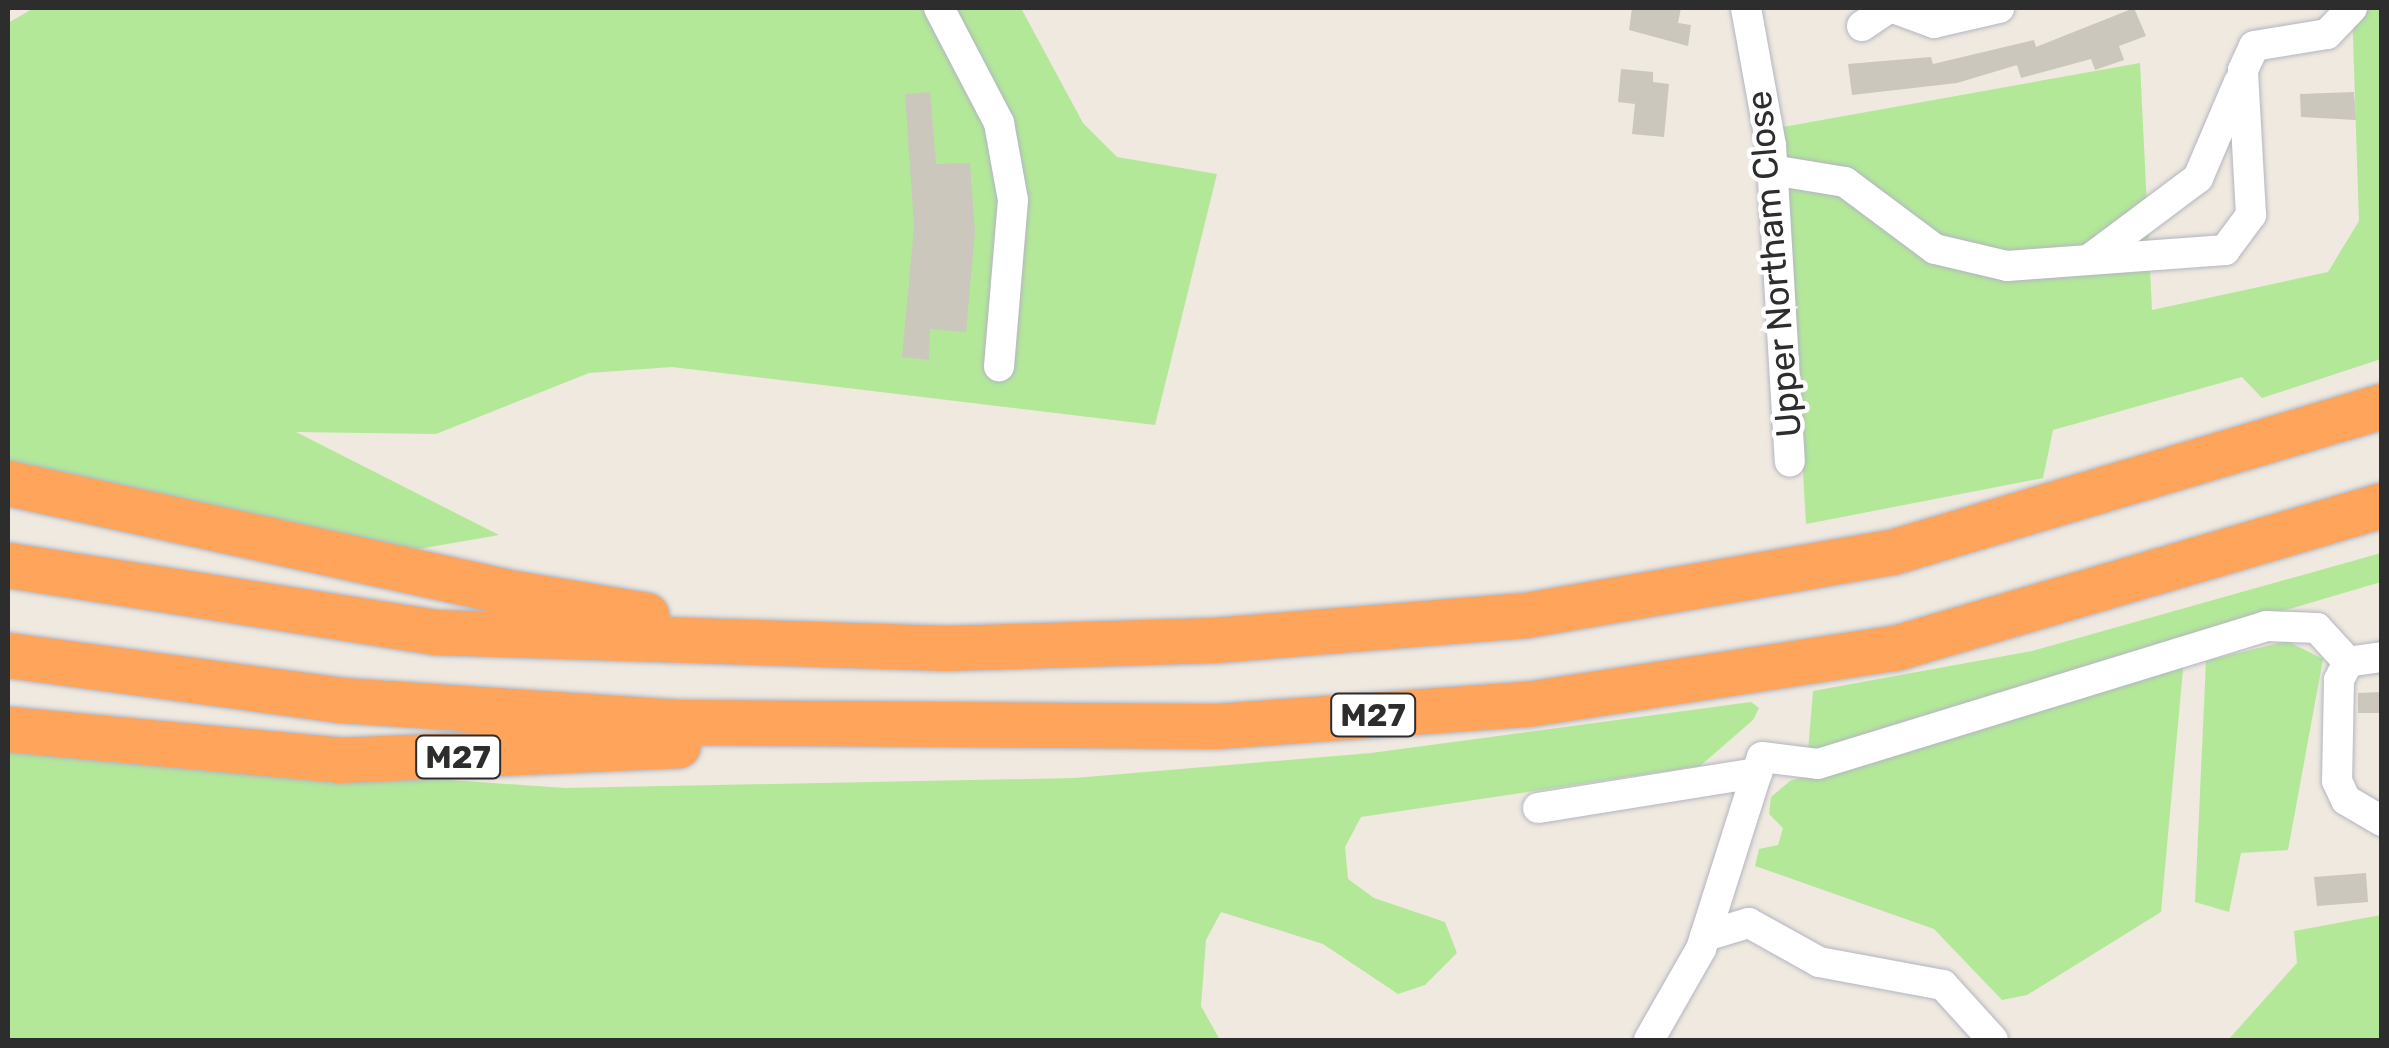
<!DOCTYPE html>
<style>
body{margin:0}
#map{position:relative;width:2389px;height:1048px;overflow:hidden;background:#efe9df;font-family:Rubik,sans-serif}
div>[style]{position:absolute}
.green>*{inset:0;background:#b3e899}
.building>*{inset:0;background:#cbc7bd}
.roads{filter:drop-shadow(0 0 2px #b3b5c1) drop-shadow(0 0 2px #b3b5c1)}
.minor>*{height:30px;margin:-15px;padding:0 15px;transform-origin:15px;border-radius:15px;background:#fff}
.highway>*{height:45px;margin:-22.5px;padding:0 22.5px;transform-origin:22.5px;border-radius:22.5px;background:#ffa45b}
span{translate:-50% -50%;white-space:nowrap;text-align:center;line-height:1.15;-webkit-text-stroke:9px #fff;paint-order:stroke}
.shield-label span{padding:2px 8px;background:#fff;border:2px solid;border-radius:8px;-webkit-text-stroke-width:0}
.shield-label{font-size:32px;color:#2d2d2d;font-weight:700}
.street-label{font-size:35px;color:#2d2d2d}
.frame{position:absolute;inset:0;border:10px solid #2d2d2d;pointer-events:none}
</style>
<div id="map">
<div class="green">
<i style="clip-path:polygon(34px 8px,1021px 8px,1083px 123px,1117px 157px,1217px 174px,1155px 425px,672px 367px,589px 373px,436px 434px,296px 432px,499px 535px,355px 560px,8px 483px,8px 23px)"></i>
<i style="clip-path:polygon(2352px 8px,2381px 8px,2381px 359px,2262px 398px,2242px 377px,2053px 430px,2043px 478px,1806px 524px,1783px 127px,2140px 63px,2152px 310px,2328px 272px,2359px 221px)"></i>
<i style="clip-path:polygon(2381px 553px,2381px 582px,1808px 751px,1813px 691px,2032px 651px)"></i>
<i style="clip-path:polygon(2287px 641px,2323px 659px,2288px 850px,2241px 853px,2229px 912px,2195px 902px,2206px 661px)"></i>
<i style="clip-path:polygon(2184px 658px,2161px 912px,2027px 995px,2002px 1000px,1934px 929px,1755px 866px,1759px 849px,1778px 845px,1783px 828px,1769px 814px,1771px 797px,1790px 781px)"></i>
<i style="clip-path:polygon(1751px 702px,1759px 708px,1753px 720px,1700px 766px,1361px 817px,1345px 847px,1348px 879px,1374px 898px,1445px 922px,1457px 953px,1425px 985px,1398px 994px,1323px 944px,1221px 912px,1206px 940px,1201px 1006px,1220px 1040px,8px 1040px,8px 749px,565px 788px,1074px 778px,1371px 753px)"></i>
<i style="clip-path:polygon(2381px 915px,2381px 1040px,2228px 1040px,2297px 963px,2294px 931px)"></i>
</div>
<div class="building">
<i style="clip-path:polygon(1632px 8px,1681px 8px,1678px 23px,1691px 25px,1688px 46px,1629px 30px)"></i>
<i style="clip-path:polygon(2134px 8px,2146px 36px,2119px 46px,2124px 60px,2095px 70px,2091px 59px,2021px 78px,2017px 65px,1957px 83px,1852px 95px,1848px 64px,1931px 57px,1933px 64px,2034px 40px,2036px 47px)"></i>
<i style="clip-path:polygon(1621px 69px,1653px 72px,1653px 82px,1669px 84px,1664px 137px,1632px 134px,1635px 104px,1618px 102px)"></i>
<i style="clip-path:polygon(930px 92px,936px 164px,970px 163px,975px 232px,966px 332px,930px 329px,929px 360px,902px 357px,914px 227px,905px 94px)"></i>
<i style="clip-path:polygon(2354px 92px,2356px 120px,2301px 117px,2300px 94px)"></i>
<i style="clip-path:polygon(2382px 692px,2382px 713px,2358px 713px,2358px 693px)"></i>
<i style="clip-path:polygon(2366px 873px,2368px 902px,2317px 906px,2314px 877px)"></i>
</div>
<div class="roads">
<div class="minor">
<i style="left:939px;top:8px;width:130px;rotate:62.4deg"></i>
<i style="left:999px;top:123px;width:78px;rotate:79.7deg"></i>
<i style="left:1013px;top:200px;width:167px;rotate:94.8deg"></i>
<i style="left:1746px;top:8px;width:139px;rotate:79.7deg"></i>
<i style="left:1771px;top:145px;width:317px;rotate:86.6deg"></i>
<i style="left:1893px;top:8px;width:44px;rotate:20.1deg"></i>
<i style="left:1934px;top:23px;width:67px;rotate:-13deg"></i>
<i style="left:1862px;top:26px;width:32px;rotate:-34deg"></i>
<i style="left:1772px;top:170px;width:74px;rotate:9.3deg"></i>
<i style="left:1845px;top:182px;width:112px;rotate:36.7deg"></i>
<i style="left:1935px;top:249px;width:74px;rotate:13.3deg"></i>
<i style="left:2007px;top:266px;width:219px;rotate:-4.2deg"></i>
<i style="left:2225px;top:250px;width:44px;rotate:-53.4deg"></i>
<i style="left:2251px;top:215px;width:145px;rotate:-93.2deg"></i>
<i style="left:2243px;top:70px;width:26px;rotate:-65deg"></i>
<i style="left:2254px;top:46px;width:74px;rotate:-9.3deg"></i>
<i style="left:2327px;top:34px;width:36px;rotate:-46deg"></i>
<i style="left:2091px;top:258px;width:134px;rotate:-36.8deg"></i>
<i style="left:2198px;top:178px;width:104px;rotate:-66.9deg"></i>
<i style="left:2382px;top:657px;width:34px;rotate:172deg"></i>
<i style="left:2348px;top:662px;width:20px;rotate:117deg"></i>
<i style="left:2339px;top:680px;width:101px;rotate:91.1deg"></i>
<i style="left:2337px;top:781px;width:21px;rotate:65deg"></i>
<i style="left:2346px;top:800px;width:42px;rotate:30.3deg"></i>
<i style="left:1538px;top:808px;width:222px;rotate:-9.1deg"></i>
<i style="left:1705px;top:936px;width:46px;rotate:-16.5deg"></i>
<i style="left:1749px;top:923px;width:80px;rotate:29.1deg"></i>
<i style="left:1819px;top:962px;width:126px;rotate:10.5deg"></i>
<i style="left:1943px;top:985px;width:74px;rotate:47.7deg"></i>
<i style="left:1649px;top:1040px;width:105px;rotate:-60.3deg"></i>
<i style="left:1701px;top:949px;width:201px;rotate:-72.4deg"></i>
<i style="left:1762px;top:757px;width:56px;rotate:7.1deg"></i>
<i style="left:1818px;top:764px;width:469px;rotate:-17.1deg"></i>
<i style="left:2266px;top:626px;width:51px;rotate:2.2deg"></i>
<i style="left:2317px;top:628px;width:46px;rotate:47.6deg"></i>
</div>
<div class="highway">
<i style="left:8px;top:483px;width:517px;rotate:12.29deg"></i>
<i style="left:513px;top:593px;width:135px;rotate:9.4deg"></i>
<i style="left:8px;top:565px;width:431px;rotate:8.9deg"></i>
<i style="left:434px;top:632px;width:513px;rotate:1.79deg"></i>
<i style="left:947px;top:648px;width:268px;rotate:-1.7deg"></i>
<i style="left:1215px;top:640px;width:312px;rotate:-4.6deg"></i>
<i style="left:1526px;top:615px;width:371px;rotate:-9.8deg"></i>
<i style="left:1892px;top:552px;width:511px;rotate:-16.59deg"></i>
<i style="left:8px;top:655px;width:335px;rotate:7.7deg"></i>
<i style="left:340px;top:700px;width:339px;rotate:3.7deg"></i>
<i style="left:678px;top:722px;width:539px;rotate:0.43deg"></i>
<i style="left:1217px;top:726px;width:311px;rotate:-4.1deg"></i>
<i style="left:1527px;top:704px;width:372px;rotate:-8.7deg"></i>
<i style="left:1895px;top:648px;width:508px;rotate:-16.36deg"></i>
<i style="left:8px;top:729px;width:333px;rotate:5.3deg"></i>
<i style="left:340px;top:760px;width:338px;rotate:-2.5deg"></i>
</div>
</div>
<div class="shield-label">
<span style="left:1373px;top:715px">M27</span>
<span style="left:458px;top:757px">M27</span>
</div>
<div class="street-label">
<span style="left:1774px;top:264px;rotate:-95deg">Upper Northam Close</span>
</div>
<div class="frame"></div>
</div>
